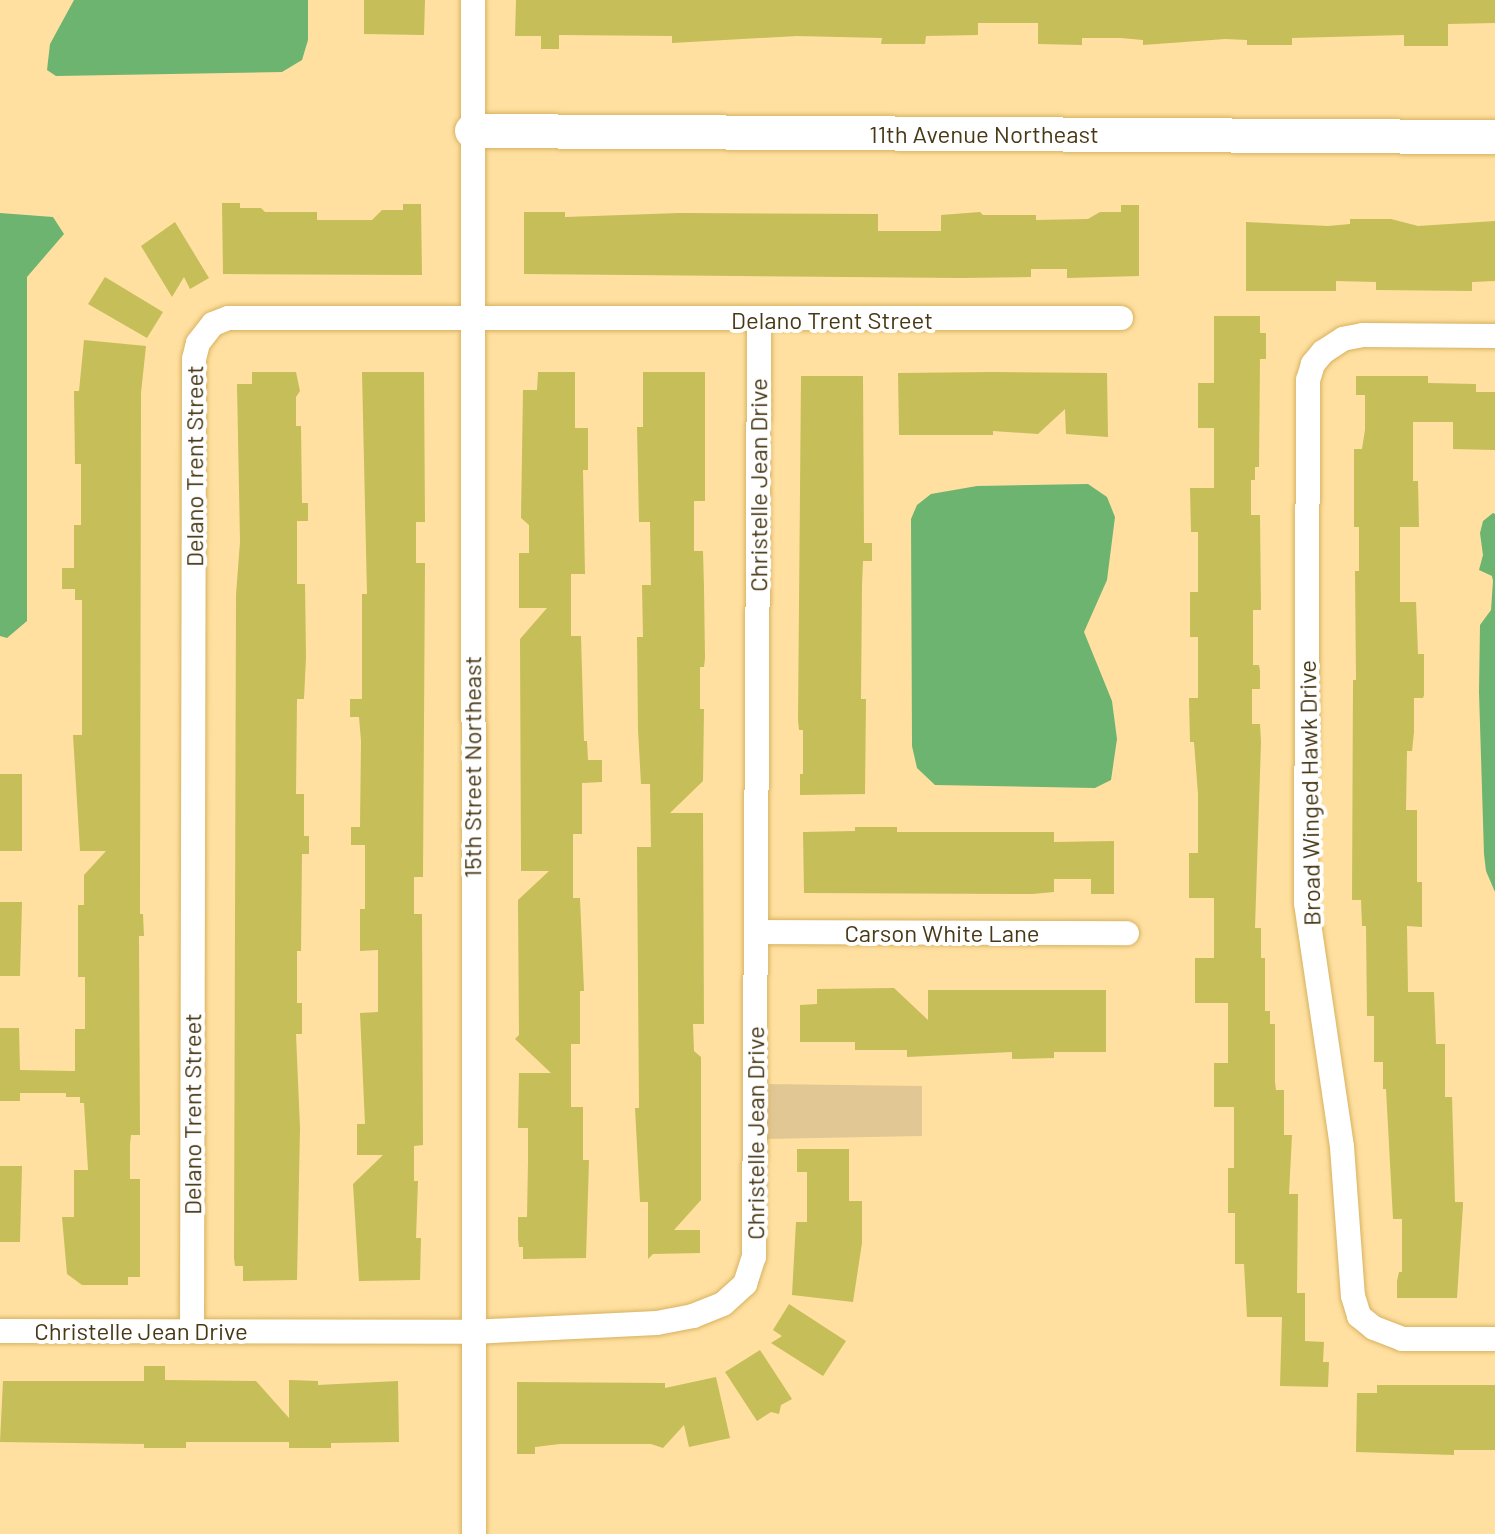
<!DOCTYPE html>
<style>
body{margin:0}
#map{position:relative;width:1495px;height:1534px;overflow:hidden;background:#ffe0a0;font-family:Barlow,sans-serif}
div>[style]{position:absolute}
.green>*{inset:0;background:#e0c793}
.water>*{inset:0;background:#6cb46f}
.building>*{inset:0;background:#c5be59}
.roads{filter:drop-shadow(0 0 2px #d7b260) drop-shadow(0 0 2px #d7b260)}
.street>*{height:24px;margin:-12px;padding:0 12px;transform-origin:12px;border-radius:12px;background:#fff}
.secondary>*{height:34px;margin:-17px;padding:0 17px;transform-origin:17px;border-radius:17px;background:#fff}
span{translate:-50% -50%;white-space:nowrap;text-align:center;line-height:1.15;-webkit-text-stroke:8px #fff;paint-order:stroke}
.street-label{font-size:24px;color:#483816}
</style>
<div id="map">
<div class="green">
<i style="clip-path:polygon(764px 1084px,922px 1086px,922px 1136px,764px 1139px)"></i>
</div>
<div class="water">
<i style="clip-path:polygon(74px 0,308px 0,308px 40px,302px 60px,282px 72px,56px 76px,47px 70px,50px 44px)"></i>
<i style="clip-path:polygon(0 213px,53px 217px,64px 234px,27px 277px,27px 621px,7px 638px,0 636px)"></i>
<i style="clip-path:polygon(1088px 484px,1107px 497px,1115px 517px,1107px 580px,1084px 632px,1112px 701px,1117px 739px,1111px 780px,1095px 788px,935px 785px,917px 768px,912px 746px,911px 519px,917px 505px,931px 494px,977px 486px)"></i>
<i style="clip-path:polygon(1493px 513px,1495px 514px,1495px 892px,1486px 871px,1484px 854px,1479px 692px,1480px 625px,1491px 610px,1493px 581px,1492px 576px,1479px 570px,1483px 555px,1480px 533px,1483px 521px)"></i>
</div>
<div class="building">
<i style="clip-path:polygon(364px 0,425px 0,424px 35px,364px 34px)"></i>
<i style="clip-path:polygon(516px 0,1495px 0,1495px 23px,1448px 24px,1448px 46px,1404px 46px,1404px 35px,1292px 38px,1292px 45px,1247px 45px,1247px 40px,1225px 39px,1143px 45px,1143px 40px,1121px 38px,1082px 38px,1082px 45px,1038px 44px,1038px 23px,978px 23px,978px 35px,926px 36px,925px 44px,881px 44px,882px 38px,797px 36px,672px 43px,672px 36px,559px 35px,559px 49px,541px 49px,541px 36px,515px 36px)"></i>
<i style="clip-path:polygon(222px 203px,240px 203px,240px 208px,261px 208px,265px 212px,317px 212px,317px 220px,372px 220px,382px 210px,403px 210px,403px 204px,421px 204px,422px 275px,223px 274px)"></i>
<i style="clip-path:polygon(1121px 205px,1139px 205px,1139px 276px,1067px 278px,1067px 269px,1031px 269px,1031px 277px,961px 278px,524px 274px,524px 212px,565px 212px,565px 217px,680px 213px,878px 214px,878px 231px,941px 231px,941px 215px,980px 212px,983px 215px,1036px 215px,1036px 220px,1088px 219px,1100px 212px,1121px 212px)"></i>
<i style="clip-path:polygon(1350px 219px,1391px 219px,1418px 226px,1495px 221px,1495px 281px,1472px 282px,1472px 291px,1376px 290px,1376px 282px,1336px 281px,1336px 291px,1246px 291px,1246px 222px,1328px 226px,1350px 224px)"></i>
<i style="clip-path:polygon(175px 222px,209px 278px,190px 289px,184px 277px,172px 297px,141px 246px)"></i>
<i style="clip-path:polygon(105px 277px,163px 312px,147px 338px,88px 304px)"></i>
<i style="clip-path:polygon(1214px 316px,1260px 316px,1260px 333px,1266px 333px,1266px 359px,1260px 359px,1259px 467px,1255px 467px,1255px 480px,1251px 480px,1251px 515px,1260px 515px,1261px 610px,1253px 610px,1253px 665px,1259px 665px,1260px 671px,1260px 689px,1252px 689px,1252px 724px,1260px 724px,1261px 742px,1255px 928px,1261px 928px,1261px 958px,1265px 958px,1265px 1011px,1270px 1011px,1270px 1024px,1275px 1024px,1275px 1082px,1276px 1090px,1284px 1090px,1284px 1135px,1292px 1135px,1289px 1194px,1298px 1194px,1297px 1293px,1305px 1293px,1305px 1341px,1324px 1342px,1323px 1362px,1329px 1362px,1328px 1387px,1280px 1386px,1282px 1317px,1247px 1317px,1244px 1264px,1235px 1264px,1235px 1213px,1228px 1213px,1228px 1168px,1234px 1168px,1234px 1107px,1214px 1107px,1214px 1063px,1228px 1063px,1228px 1003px,1195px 1003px,1195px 958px,1214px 958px,1214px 898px,1189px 898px,1189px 853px,1198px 853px,1198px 794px,1194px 742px,1190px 742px,1189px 698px,1198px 698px,1198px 637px,1190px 637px,1190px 592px,1198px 592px,1198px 532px,1191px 532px,1190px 488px,1214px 488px,1214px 428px,1198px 428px,1198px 383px,1214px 383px)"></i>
<i style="clip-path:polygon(84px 340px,146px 346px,141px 393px,140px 914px,143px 914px,144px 936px,139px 936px,140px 1135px,131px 1135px,130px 1144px,130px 1179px,140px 1179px,140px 1277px,128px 1277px,128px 1285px,82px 1285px,67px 1274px,62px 1217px,74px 1217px,74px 1170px,88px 1170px,84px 1103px,80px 1103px,80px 1097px,66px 1097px,66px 1093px,20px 1093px,20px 1101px,0 1101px,0 1028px,19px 1028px,20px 1070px,75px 1071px,75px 1029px,85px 1029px,85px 977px,78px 977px,78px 905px,84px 905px,84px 875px,106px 851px,80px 851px,73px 735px,82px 735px,82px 600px,75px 600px,75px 589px,62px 589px,62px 568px,74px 568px,74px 525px,81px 525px,81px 464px,75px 464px,74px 391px,79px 391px)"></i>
<i style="clip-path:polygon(252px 372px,296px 372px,300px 391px,296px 397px,296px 426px,301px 426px,302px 503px,308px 503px,308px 521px,297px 521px,297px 584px,305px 584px,306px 657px,304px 699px,297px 699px,296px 794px,304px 794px,304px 836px,309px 836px,309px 854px,302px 854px,301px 951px,297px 951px,297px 1003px,302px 1003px,302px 1034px,296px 1034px,300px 1128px,297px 1280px,243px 1281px,243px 1266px,235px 1266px,234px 1258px,236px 595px,240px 542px,237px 384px,252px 384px)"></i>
<i style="clip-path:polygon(362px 372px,424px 372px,425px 522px,416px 522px,416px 563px,425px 563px,423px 877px,414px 877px,414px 914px,422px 914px,423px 1145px,414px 1146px,414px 1181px,418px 1181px,416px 1238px,421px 1238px,420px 1280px,359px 1281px,353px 1184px,383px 1155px,357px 1155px,357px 1124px,365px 1124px,360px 1013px,378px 1012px,378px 950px,360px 951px,360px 909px,365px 909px,365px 845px,351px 845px,351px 827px,360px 827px,361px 741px,359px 717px,350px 717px,350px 699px,362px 699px,362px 594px,367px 594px)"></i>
<i style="clip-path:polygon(538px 372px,575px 372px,575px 428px,588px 428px,588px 470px,583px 470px,585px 574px,571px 574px,571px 636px,581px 636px,584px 741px,587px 741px,588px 760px,602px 760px,602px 782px,582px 783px,582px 834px,573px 834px,573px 898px,580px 898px,584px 991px,580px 991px,580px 1044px,571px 1044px,571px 1107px,583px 1107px,583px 1160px,589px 1160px,586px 1258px,523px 1259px,523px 1247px,519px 1247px,518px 1238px,518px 1217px,527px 1217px,528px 1162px,528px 1128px,518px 1128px,519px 1073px,551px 1073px,515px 1039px,519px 1035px,518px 900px,549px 871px,521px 871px,520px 639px,547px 608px,519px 608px,519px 553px,529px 553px,529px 525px,521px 518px,523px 390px,537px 390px)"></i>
<i style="clip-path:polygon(643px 372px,705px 372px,705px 501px,694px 501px,694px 551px,703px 551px,704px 587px,705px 658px,704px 667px,700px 667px,700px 709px,704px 709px,703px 781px,670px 813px,703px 813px,704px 1024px,693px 1024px,694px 1051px,701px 1057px,701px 1200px,674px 1230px,700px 1230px,700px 1253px,653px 1254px,648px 1259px,648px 1202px,640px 1202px,635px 1108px,639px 1108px,637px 847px,651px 847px,650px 784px,641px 784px,638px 730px,637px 637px,643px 637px,642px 585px,651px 585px,650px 522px,639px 522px,637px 427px,643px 427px)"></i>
<i style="clip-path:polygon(992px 372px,1107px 373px,1108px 437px,1066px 434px,1065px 409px,1038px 434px,993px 431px,993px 435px,899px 435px,898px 373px)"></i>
<i style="clip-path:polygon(801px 376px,863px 376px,864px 543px,872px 543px,872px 561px,863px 561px,862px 585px,861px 699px,866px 699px,865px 794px,800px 795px,800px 774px,803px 774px,803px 730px,799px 730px,798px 720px)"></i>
<i style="clip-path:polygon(1356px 376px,1428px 376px,1428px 383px,1476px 384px,1476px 392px,1495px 392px,1495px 450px,1453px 449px,1453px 422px,1413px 422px,1413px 481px,1418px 481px,1419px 527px,1400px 527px,1400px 602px,1416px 602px,1418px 654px,1424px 654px,1424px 695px,1423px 698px,1414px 698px,1414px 732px,1412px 751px,1407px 751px,1406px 810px,1417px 810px,1417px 882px,1422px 882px,1422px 927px,1407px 926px,1408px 992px,1434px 992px,1436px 1044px,1445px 1044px,1445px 1097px,1452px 1097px,1455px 1202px,1463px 1202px,1463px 1205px,1457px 1298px,1397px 1298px,1397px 1281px,1399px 1272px,1402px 1272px,1402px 1219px,1393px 1219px,1386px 1089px,1383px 1089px,1383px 1062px,1374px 1062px,1374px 1016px,1367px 1016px,1366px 926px,1362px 926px,1361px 900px,1352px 900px,1353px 680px,1356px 680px,1355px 571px,1359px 571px,1359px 527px,1354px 527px,1354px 449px,1362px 449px,1365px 430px,1365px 395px,1356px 395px)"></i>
<i style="clip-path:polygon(0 774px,22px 774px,22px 851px,0 851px)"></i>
<i style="clip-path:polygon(855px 827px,897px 827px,897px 832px,1054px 832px,1054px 842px,1114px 841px,1114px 894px,1091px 894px,1091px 879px,1054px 879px,1054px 892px,1032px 894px,804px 893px,803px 832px,855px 831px)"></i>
<i style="clip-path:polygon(0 902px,22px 902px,20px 976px,0 976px)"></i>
<i style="clip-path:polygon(894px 988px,928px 1020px,928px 990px,1106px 990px,1106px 1052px,1054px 1052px,1054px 1058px,1012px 1059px,1012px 1052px,907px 1057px,907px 1050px,855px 1050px,855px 1042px,800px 1042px,800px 1005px,817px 1004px,817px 989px)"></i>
<i style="clip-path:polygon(797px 1149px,849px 1149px,849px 1201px,862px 1201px,862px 1243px,853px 1302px,792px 1295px,796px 1222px,807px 1222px,807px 1172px,797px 1172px)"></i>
<i style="clip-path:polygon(0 1166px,22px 1166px,20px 1242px,0 1242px)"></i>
<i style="clip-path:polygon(789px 1304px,846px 1341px,823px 1376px,771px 1343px,782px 1336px,773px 1330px)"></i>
<i style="clip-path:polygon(760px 1350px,792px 1399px,781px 1405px,779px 1414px,771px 1412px,757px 1421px,725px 1372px)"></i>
<i style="clip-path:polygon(144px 1366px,165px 1366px,165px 1380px,256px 1381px,289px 1418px,289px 1380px,318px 1381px,318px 1385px,398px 1381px,399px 1442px,331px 1443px,331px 1448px,289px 1448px,289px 1442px,186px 1442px,186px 1448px,144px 1448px,144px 1444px,0 1442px,3px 1381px,144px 1381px)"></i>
<i style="clip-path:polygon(716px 1377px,730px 1438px,689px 1447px,684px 1425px,663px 1448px,651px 1444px,560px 1444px,535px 1447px,535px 1454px,517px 1454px,517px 1382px,665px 1383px,665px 1388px)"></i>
<i style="clip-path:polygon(1377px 1385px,1495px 1385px,1495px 1450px,1454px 1450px,1454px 1455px,1356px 1452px,1357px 1393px,1377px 1393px)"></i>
</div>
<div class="roads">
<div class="street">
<i style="left:473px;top:0;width:1534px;rotate:89.96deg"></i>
<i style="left:1495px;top:336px;width:132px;rotate:-179.6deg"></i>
<i style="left:1363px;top:335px;width:20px;rotate:169deg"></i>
<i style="left:1343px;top:339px;width:24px;rotate:147deg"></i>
<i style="left:1323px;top:352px;width:16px;rotate:130deg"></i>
<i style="left:1313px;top:364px;width:17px;rotate:107deg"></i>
<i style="left:1308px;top:380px;width:523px;rotate:90.22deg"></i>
<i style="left:1306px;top:903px;width:247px;rotate:81.6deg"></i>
<i style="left:1342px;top:1147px;width:149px;rotate:85.8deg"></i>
<i style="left:1353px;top:1296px;width:21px;rotate:73deg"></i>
<i style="left:1359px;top:1316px;width:19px;rotate:39deg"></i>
<i style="left:1374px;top:1328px;width:30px;rotate:21deg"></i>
<i style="left:1402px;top:1339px;width:93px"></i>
<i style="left:756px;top:932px;width:371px;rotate:0.2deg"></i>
<i style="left:0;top:1331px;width:471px;rotate:0.1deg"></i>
<i style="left:471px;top:1332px;width:186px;rotate:-2.8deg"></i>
<i style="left:657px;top:1323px;width:37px;rotate:-11deg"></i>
<i style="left:693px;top:1316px;width:32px;rotate:-22deg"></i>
<i style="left:723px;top:1304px;width:30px;rotate:-42deg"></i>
<i style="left:745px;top:1284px;width:28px;rotate:-72deg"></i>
<i style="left:754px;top:1257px;width:936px;rotate:-89.69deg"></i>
<i style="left:192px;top:1331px;width:972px;rotate:-89.88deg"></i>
<i style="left:194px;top:359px;width:16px;rotate:-76deg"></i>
<i style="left:198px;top:343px;width:24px;rotate:-52deg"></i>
<i style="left:213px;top:324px;width:16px;rotate:-22deg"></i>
<i style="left:228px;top:318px;width:893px"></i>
</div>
<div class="secondary">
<i style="left:472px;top:131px;width:1023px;rotate:0.34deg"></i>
</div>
</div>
<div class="street-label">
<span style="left:984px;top:134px">11th Avenue Northeast</span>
<span style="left:832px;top:320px">Delano Trent Street</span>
<span style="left:194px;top:466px;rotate:-90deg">Delano Trent Street</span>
<span style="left:758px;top:485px;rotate:-90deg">Christelle Jean Drive</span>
<span style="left:472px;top:767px;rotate:-90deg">15th Street Northeast</span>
<span style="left:1309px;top:793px;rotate:-91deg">Broad Winged Hawk Drive</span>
<span style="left:942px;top:933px">Carson White Lane</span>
<span style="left:192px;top:1114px;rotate:-90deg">Delano Trent Street</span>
<span style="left:755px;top:1133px;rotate:-90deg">Christelle Jean Drive</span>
<span style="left:141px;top:1331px">Christelle Jean Drive</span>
</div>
</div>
